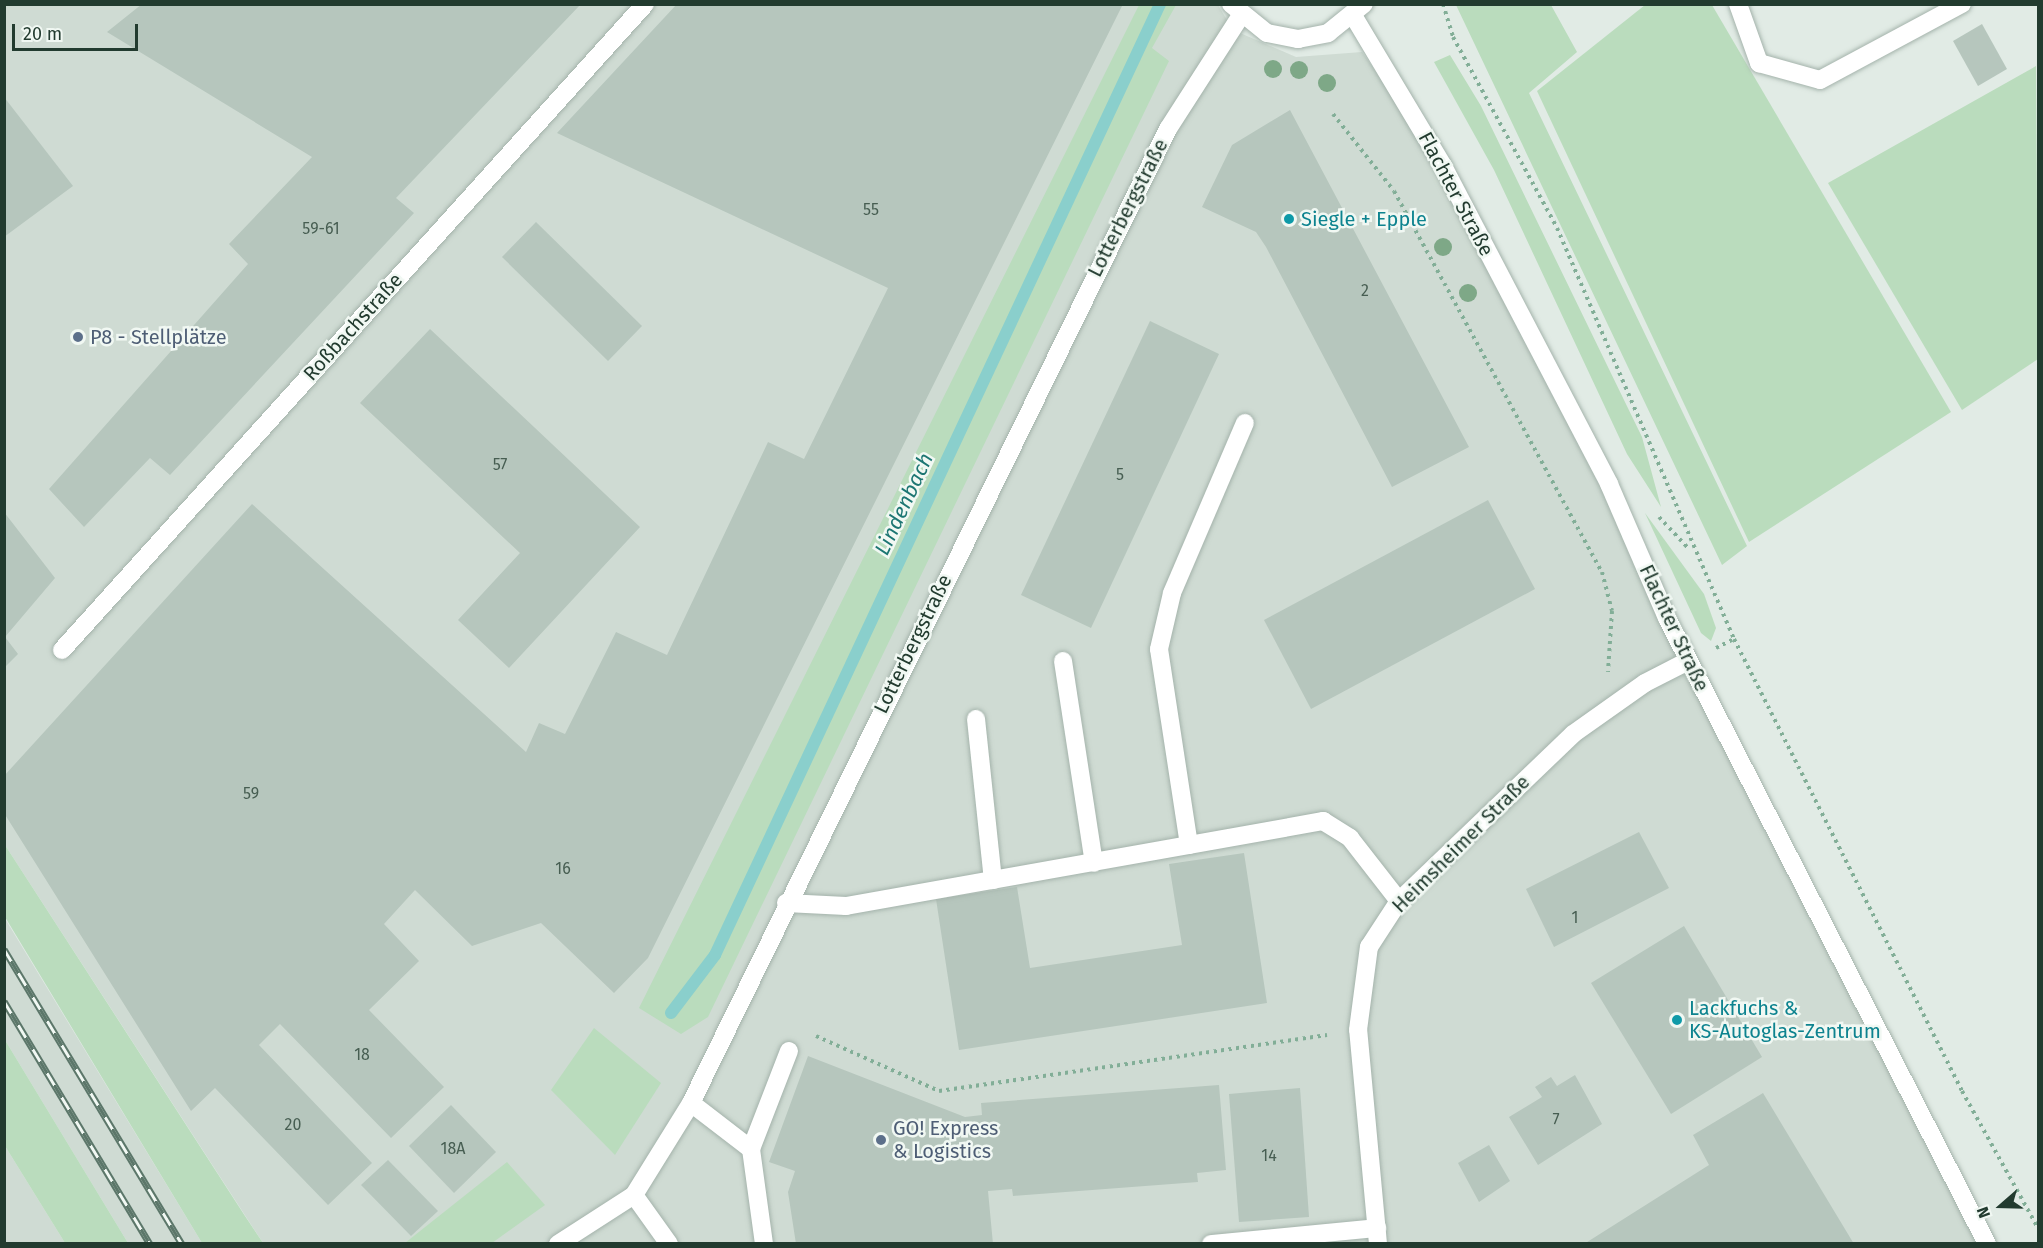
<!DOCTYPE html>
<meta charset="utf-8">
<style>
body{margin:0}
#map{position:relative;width:2043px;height:1248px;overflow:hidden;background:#e1ebe5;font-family:"Fira Sans",sans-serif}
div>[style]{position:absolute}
.built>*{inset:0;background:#cfdbd3}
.green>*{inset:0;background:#badcbd}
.stream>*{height:12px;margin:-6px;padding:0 6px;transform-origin:6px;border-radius:6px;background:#8acfcc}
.building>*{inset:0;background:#b6c6bd}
.path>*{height:4px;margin-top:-2px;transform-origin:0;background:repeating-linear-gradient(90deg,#82ae97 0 3px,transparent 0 7.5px)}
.roads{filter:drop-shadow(0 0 2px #a4b3ab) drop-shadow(0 0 2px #a4b3ab)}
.service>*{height:18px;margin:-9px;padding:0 9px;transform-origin:9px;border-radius:9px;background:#fff}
.minor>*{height:18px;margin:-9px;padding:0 9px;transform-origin:9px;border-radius:9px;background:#fff}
.secondary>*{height:18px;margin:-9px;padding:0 9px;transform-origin:9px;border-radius:9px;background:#fff}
.rail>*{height:7px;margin-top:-3.5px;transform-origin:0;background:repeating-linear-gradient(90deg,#f1f8f3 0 14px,#5c776a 0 28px);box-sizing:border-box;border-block:2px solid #5c776a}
.trees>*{width:18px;height:18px;margin:-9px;border-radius:50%;background:#7ea887}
.dots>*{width:16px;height:16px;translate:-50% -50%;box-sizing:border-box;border:3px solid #f1f8f3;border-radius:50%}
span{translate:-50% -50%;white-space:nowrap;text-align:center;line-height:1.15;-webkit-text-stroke:5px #f1f8f3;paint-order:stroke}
.number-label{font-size:16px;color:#475e52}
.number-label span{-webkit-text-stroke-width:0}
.street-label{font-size:20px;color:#223b2f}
.culture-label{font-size:20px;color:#0d838f}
.left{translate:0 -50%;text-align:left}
.service-label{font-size:20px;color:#4e5e75}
.water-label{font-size:21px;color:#1d7673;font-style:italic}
.frame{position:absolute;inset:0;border:6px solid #223b2f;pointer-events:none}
.north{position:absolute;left:1971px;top:1176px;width:60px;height:60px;-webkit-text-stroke:4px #f1f8f3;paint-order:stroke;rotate:250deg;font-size:16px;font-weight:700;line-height:24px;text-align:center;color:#223b2f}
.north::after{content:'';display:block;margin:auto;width:21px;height:27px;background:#223b2f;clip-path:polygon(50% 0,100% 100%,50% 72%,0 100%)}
.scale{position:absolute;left:12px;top:24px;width:126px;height:27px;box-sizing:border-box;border:3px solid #223b2f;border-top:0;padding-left:8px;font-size:18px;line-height:21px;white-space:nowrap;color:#223b2f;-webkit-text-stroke:4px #f1f8f3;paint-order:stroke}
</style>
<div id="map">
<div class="built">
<i style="clip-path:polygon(5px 5px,1218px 5px,1233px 30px,1296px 57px,1362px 52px,1443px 166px,1987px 1243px,263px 1243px,5px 845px)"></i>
<i style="clip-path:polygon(4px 917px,202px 1243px,128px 1243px,5px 1040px)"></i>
<i style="clip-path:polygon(5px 1146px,65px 1243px,5px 1243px)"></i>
</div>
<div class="green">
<i style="clip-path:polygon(1139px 5px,1176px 5px,1152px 48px,1169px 61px,708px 1017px,681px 1034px,639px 1008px)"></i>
<i style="clip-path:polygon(1456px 5px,1551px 5px,1577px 52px,1529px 93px,1747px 546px,1722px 565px)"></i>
<i style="clip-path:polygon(1645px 5px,1712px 5px,1951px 412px,1749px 542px,1537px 91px)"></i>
<i style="clip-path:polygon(1450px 55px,1481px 106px,1642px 437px,1661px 507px,1627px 454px,1494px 170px,1434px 62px)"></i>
<i style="clip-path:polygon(2036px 66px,2038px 359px,1962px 410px,1828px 183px)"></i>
<i style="clip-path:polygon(1645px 513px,1704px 594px,1716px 628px,1711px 641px,1701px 633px)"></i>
<i style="clip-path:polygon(5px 845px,245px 1216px,263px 1243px,202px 1243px,5px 917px)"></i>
<i style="clip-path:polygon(594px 1028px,661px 1083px,615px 1155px,551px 1090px)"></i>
<i style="clip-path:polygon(5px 1040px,128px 1243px,65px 1243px,5px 1146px)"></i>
<i style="clip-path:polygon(507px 1162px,545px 1205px,492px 1243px,405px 1243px)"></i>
</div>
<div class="stream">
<i style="left:671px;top:1013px;width:73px;rotate:-52.8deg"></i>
<i style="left:715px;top:955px;width:1050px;rotate:-64.92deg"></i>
</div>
<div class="building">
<i style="clip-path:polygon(142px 4px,581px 4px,396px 198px,414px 213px,170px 475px,150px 458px,84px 527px,49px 489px,248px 264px,229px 244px,312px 157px,107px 32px)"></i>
<i style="clip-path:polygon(677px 4px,1123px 4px,648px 958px,614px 993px,541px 923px,472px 946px,415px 890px,384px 924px,419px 961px,369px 1010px,444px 1087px,391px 1138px,280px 1024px,259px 1045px,372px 1163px,328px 1205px,215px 1088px,191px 1111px,4px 813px,4px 776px,252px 504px,526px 752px,539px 723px,565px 734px,616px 632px,667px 655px,768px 442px,804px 459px,888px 288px,557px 133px)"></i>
<i style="clip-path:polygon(1982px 24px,2007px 69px,1978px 86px,1953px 41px)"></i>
<i style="clip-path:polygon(4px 97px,73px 186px,4px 237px)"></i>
<i style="clip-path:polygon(1290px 110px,1469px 447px,1392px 487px,1266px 247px,1256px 232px,1202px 207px,1232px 145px)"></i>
<i style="clip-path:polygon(536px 222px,642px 326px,608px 361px,502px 257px)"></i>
<i style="clip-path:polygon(1150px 321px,1219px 354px,1091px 628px,1021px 595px)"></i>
<i style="clip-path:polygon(430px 329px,640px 527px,509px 668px,458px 620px,520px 553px,360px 403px)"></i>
<i style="clip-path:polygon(1488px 500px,1535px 589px,1311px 709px,1264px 620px)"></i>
<i style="clip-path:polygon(4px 512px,55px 578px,5px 637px,18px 654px,4px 668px)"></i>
<i style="clip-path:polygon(1639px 832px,1669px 888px,1554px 947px,1526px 889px)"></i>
<i style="clip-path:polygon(1244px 853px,1267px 1003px,959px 1050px,936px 899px,1017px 887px,1030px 968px,1182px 945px,1169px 864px)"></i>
<i style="clip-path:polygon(1684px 926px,1762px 1057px,1671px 1114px,1591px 983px)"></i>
<i style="clip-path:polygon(808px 1056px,965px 1117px,982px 1115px,981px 1103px,1219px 1085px,1226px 1170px,1197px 1173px,1198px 1182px,1013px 1196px,1012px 1189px,988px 1191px,993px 1244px,796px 1244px,788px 1192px,795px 1171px,769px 1162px)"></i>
<i style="clip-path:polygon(1575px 1075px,1602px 1124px,1538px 1165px,1509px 1117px,1542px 1097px,1535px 1087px,1551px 1077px,1557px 1086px)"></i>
<i style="clip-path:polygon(1300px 1088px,1309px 1217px,1239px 1222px,1229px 1094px)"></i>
<i style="clip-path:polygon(1763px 1093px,1854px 1244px,1584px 1244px,1709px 1165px,1693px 1135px)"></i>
<i style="clip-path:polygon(451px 1105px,496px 1152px,454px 1193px,409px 1146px)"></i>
<i style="clip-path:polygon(1489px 1145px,1510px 1181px,1479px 1202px,1458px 1163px)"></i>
<i style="clip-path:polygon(388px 1160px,438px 1211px,411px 1236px,361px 1185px)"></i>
</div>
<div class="path">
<i style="left:1443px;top:4px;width:34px;rotate:73deg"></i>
<i style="left:1453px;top:37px;width:217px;rotate:61.4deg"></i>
<i style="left:1557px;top:228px;width:447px;rotate:66.7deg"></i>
<i style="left:1734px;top:639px;width:506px;rotate:63.23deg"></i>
<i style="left:1962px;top:1091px;width:157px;rotate:61deg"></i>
<i style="left:1333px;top:114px;width:98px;rotate:51.6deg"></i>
<i style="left:1394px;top:191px;width:434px;rotate:61.4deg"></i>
<i style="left:1602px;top:572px;width:40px;rotate:75.6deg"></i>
<i style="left:1612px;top:611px;width:61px;rotate:93.8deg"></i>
<i style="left:1659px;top:517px;width:44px;rotate:46.8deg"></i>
<i style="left:1716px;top:648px;width:20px;rotate:-27deg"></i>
<i style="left:816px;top:1036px;width:135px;rotate:24.1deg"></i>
<i style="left:939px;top:1091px;width:392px;rotate:-8.2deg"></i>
</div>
<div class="roads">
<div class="service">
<i style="left:1738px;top:4px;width:63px;rotate:70.4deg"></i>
<i style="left:1759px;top:63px;width:63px;rotate:15.6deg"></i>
<i style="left:1820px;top:80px;width:161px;rotate:-28.2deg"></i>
<i style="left:62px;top:650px;width:870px;rotate:-47.93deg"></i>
<i style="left:1063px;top:661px;width:204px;rotate:81.3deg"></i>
<i style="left:976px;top:719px;width:162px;rotate:84deg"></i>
<i style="left:1189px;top:845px;width:198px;rotate:-98.7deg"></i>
<i style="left:1159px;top:649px;width:57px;rotate:-76.9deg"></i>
<i style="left:1172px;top:593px;width:185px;rotate:-66.8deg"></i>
<i style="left:786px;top:903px;width:60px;rotate:2.9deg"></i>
<i style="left:846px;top:906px;width:485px;rotate:-10.1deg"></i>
<i style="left:1323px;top:821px;width:32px;rotate:32deg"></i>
<i style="left:1350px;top:838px;width:80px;rotate:52.1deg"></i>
<i style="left:691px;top:1103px;width:76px;rotate:37.5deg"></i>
<i style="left:764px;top:1244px;width:96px;rotate:-97.8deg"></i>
<i style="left:751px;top:1149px;width:105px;rotate:-68.8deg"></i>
<i style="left:1211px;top:1244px;width:167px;rotate:-5.5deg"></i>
</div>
<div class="minor">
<i style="left:634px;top:1195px;width:60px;rotate:54.5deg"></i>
<i style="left:558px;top:1244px;width:90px;rotate:-32.8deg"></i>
<i style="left:634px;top:1195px;width:108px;rotate:-58.2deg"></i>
<i style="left:691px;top:1103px;width:1085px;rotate:-63.91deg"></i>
<i style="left:1168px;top:129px;width:133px;rotate:-57.3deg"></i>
<i style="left:1378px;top:1244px;width:215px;rotate:-95.3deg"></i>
<i style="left:1358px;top:1030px;width:84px;rotate:-82.5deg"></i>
<i style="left:1369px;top:947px;width:55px;rotate:-56.9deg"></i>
<i style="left:1399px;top:901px;width:241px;rotate:-43.8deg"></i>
<i style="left:1573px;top:734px;width:88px;rotate:-35.3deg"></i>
<i style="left:1645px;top:683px;width:48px;rotate:-27.1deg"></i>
</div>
<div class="secondary">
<i style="left:1231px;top:4px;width:46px;rotate:38.9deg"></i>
<i style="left:1267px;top:33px;width:32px;rotate:11deg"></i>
<i style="left:1298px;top:39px;width:31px;rotate:-11deg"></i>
<i style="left:1328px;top:33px;width:46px;rotate:-38.9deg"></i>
<i style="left:1354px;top:17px;width:174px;rotate:59.1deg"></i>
<i style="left:1443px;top:166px;width:359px;rotate:62.4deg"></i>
<i style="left:1609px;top:484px;width:146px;rotate:66.6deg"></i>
<i style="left:1667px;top:618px;width:703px;rotate:62.92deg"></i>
</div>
</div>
<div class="rail">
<i style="left:4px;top:949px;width:345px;rotate:58.9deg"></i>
<i style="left:4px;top:1001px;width:283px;rotate:59deg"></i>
</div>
<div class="trees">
<i style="left:1273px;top:69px"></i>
<i style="left:1299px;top:70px"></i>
<i style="left:1327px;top:83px"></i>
<i style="left:1443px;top:247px"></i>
<i style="left:1468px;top:293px"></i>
</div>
<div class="dots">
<i style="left:1289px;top:219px;background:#0f9aa8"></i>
<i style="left:78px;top:337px;background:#5c6f8a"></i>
<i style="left:1677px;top:1020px;background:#0f9aa8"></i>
<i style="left:881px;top:1140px;background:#5c6f8a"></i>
</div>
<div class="number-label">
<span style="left:871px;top:210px">55</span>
<span style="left:321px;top:229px">59-61</span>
<span style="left:1365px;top:291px">2</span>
<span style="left:500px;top:465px">57</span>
<span style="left:1120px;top:475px">5</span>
<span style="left:251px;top:794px">59</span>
<span style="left:563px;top:869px">16</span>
<span style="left:1575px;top:918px">1</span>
<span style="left:362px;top:1055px">18</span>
<span style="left:1556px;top:1120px">7</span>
<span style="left:293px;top:1125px">20</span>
<span style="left:453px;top:1149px">18A</span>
<span style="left:1269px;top:1156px">14</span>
</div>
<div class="street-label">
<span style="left:1456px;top:194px;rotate:62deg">Flachter Straße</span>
<span style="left:1128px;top:208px;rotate:-63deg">Lotterbergstraße</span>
<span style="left:353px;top:327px;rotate:-48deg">Roßbachstraße</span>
<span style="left:1674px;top:628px;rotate:65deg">Flachter Straße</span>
<span style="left:913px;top:644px;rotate:-64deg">Lotterbergstraße</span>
<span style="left:1461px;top:844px;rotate:-45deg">Heimsheimer Straße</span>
</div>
<div class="culture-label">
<span class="left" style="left:1301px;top:219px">Siegle + Epple</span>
<span class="left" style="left:1689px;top:1020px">Lackfuchs &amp;<br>KS-Autoglas-Zentrum</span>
</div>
<div class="service-label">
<span class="left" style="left:90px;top:337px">P8 - Stellplätze</span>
<span class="left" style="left:893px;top:1140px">GO! Express<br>&amp; Logistics</span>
</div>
<div class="water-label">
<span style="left:904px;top:504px;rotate:-65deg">Lindenbach</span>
</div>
<div class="frame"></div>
<div class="north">N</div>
<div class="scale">20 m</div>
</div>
